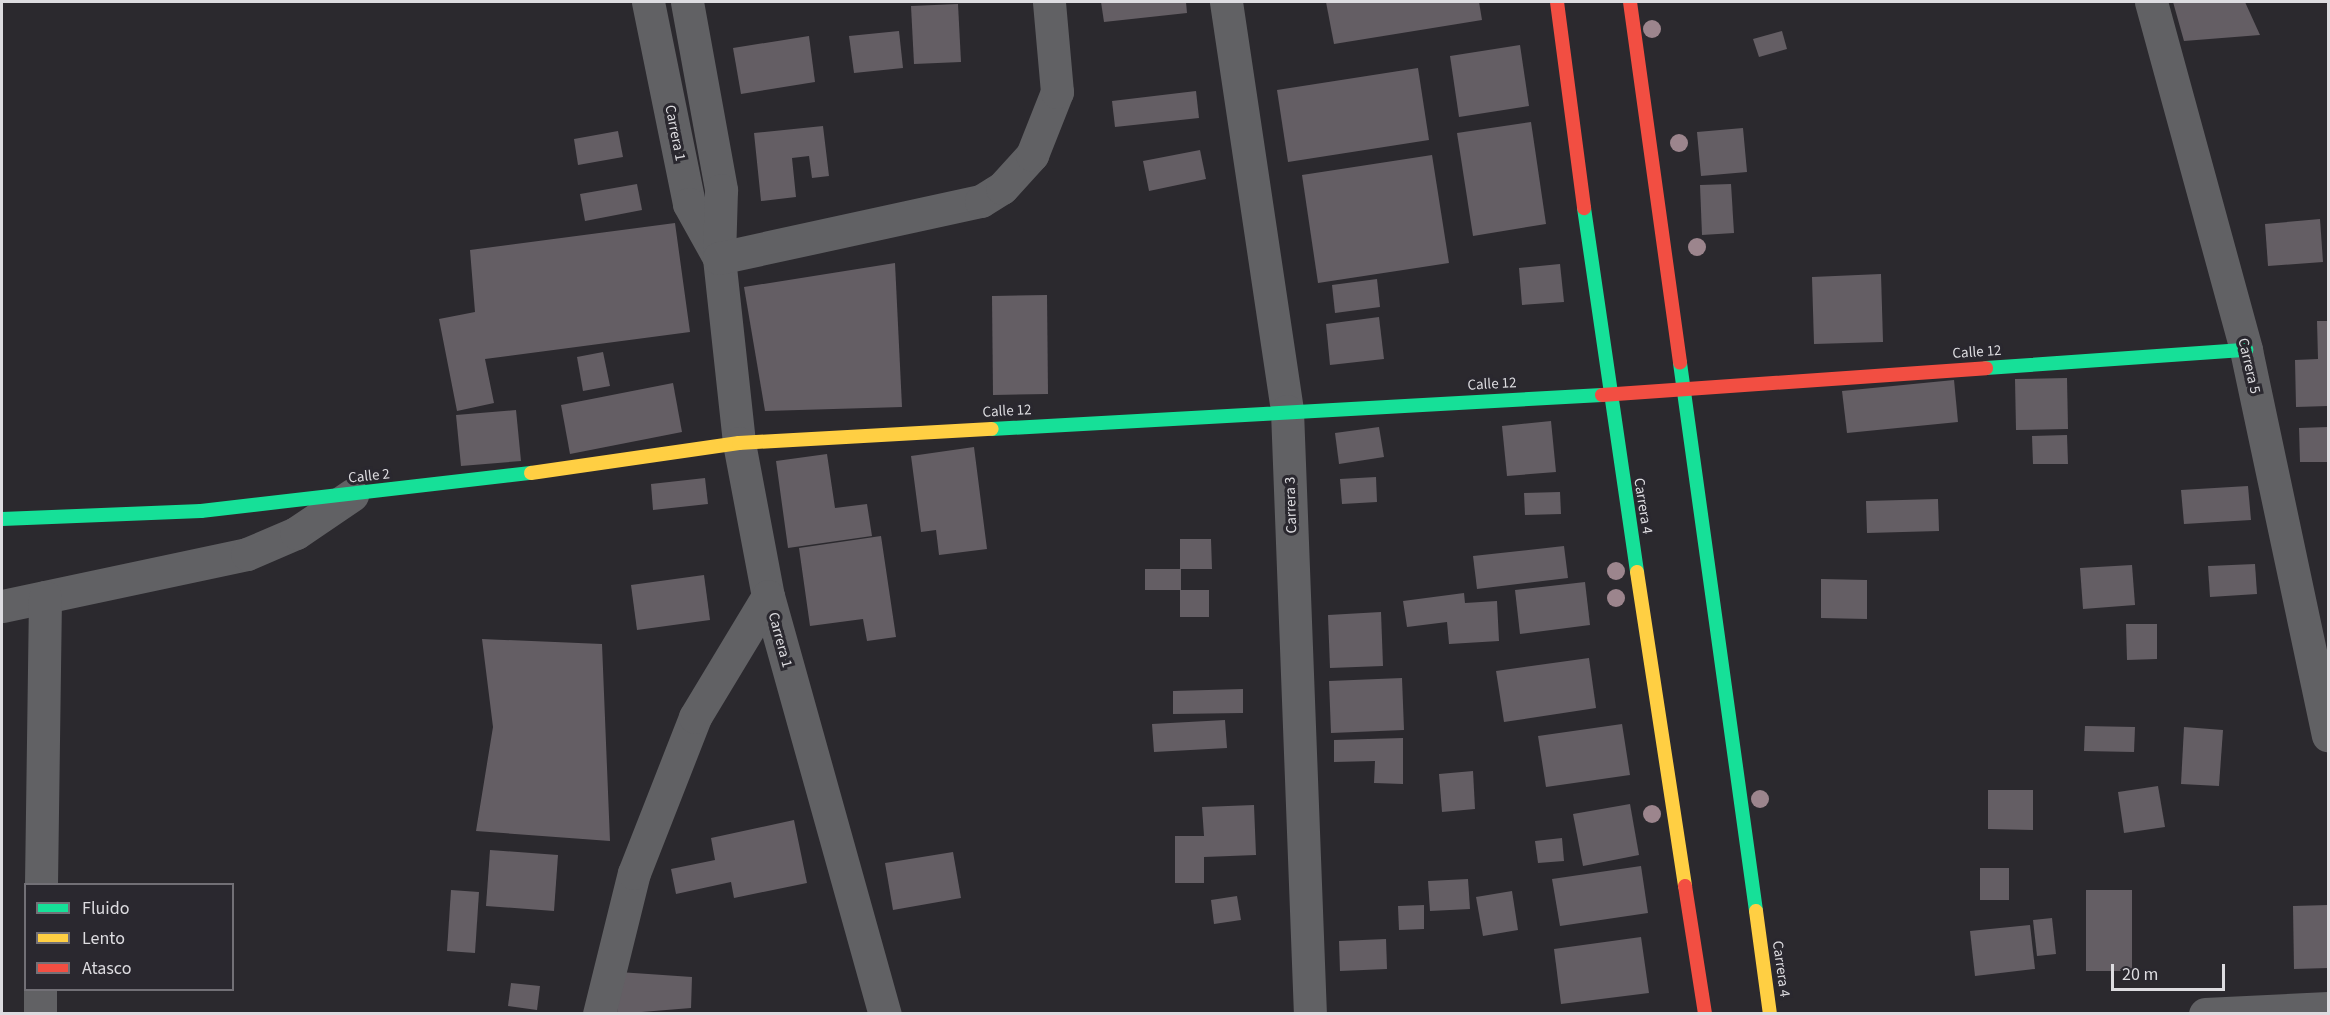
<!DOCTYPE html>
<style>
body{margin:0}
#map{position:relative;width:2330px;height:1015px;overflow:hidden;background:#2b292e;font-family:"Source Sans 3",sans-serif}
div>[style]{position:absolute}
.building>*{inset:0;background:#645e64}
.street>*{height:33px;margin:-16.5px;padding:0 16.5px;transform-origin:16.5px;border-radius:16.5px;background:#616164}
.fast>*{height:14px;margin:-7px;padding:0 7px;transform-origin:7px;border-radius:7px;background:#16e098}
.slow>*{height:14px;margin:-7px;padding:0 7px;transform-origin:7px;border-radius:7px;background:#ffcf43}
.jam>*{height:14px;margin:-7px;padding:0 7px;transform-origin:7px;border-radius:7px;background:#f24e42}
.trees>*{width:18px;height:18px;margin:-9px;border-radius:50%;background:#9c858d}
span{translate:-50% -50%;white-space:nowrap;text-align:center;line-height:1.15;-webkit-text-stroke:6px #2a282f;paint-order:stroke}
.street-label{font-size:15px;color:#dddce0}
.frame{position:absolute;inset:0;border:3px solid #dddce0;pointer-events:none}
.legend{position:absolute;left:24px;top:883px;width:210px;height:108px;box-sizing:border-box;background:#2a282f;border:2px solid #727076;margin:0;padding:8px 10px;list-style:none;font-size:18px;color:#dddce0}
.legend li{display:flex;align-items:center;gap:12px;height:30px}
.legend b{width:30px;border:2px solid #727076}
.scale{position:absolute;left:2111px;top:964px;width:114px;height:27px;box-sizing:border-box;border:3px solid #dddce0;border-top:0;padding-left:8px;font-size:18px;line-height:21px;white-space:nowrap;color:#dddce0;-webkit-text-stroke:4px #2a282f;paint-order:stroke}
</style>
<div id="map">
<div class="building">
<i style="clip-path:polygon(1101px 2px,1186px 2px,1187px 13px,1104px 22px)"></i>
<i style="clip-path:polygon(1326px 2px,1479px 2px,1482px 20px,1334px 44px)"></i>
<i style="clip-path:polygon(2173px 2px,2245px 2px,2260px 35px,2184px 41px)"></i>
<i style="clip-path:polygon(958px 4px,961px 62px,914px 64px,911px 6px)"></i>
<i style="clip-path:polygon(899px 31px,903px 68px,854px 73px,849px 36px)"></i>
<i style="clip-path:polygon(1782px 31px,1787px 49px,1759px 57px,1753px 39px)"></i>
<i style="clip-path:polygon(809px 36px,815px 82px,741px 94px,733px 48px)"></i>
<i style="clip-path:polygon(1520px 45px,1529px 106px,1459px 117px,1450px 56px)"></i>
<i style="clip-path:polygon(1418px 68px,1429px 140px,1288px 162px,1277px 90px)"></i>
<i style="clip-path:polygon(1196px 91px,1199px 118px,1115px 127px,1112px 101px)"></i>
<i style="clip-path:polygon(1531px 122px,1546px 224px,1473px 236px,1457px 133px)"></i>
<i style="clip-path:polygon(823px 126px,829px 176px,812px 178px,809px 156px,792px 158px,796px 197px,761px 201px,754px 133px)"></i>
<i style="clip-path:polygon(1743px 128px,1747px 172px,1701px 176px,1697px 132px)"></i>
<i style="clip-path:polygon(618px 131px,623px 157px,578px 165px,574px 139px)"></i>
<i style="clip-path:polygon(1200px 150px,1206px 179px,1149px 191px,1143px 161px)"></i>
<i style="clip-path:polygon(1432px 155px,1449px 263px,1318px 283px,1302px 175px)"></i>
<i style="clip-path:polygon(637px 184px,642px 210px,585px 221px,580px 194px)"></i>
<i style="clip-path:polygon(1731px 184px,1734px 233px,1702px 235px,1700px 185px)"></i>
<i style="clip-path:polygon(2320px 219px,2323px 262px,2268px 266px,2265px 224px)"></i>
<i style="clip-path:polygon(675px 223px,690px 332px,485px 359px,494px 403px,457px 411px,439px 319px,475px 312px,470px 250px)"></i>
<i style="clip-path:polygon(895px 263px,902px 407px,765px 411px,744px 287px)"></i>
<i style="clip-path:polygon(1560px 264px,1564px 302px,1522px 305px,1519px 268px)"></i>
<i style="clip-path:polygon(1881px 274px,1883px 342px,1814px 344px,1812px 277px)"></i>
<i style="clip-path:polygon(1377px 279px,1380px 307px,1335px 313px,1332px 285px)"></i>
<i style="clip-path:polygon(1047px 295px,1048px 394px,993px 395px,992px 296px)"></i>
<i style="clip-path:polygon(1379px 317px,1384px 359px,1330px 365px,1326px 324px)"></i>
<i style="clip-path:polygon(2317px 321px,2328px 321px,2328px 406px,2296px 407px,2295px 360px,2318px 359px)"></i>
<i style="clip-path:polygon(603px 352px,610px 386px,583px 391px,577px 357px)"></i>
<i style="clip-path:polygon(2067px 378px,2068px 429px,2016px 430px,2015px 379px)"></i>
<i style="clip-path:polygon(1954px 380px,1958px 422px,1847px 433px,1842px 391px)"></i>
<i style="clip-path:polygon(673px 383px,682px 432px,570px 454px,561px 405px)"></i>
<i style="clip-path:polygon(516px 410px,521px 461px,461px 466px,456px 415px)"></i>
<i style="clip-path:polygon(1551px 421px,1556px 472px,1507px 476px,1502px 426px)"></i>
<i style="clip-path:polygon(1379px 427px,1384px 457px,1339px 464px,1335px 433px)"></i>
<i style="clip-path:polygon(2328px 427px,2328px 462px,2300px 462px,2299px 428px)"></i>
<i style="clip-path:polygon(2067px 435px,2068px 464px,2033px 464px,2032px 436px)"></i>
<i style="clip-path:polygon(974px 447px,987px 549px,939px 555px,936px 530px,921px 532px,911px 456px)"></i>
<i style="clip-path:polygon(827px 454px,835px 508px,867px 504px,872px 536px,788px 548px,776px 461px)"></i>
<i style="clip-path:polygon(1376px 477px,1377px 502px,1342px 504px,1340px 479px)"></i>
<i style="clip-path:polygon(705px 478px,708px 504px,653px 510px,651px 484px)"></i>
<i style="clip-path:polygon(2248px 486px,2251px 520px,2184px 524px,2181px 490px)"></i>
<i style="clip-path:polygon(1560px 492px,1561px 514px,1525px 515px,1524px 493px)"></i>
<i style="clip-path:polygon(1938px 499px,1939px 531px,1867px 533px,1866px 501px)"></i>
<i style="clip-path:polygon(881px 536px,896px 637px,867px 641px,863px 619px,810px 626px,799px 548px)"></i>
<i style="clip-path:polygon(1180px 539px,1211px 539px,1212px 569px,1181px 569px,1181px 590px,1209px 590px,1209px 617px,1180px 617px,1180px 590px,1145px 590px,1145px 569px,1180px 569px)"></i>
<i style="clip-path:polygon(1564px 546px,1568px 578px,1477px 589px,1473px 556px)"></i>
<i style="clip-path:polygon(2255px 564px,2257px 594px,2210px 597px,2208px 566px)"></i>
<i style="clip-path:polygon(2132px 565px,2135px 605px,2083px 609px,2080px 568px)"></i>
<i style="clip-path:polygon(704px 575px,710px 620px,637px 630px,631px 585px)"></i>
<i style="clip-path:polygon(1821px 579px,1867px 580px,1867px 619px,1821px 618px)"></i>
<i style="clip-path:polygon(1585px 582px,1590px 625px,1520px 634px,1515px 590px)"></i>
<i style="clip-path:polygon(1464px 593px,1465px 603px,1497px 601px,1499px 641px,1449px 644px,1447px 622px,1407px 627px,1403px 601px)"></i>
<i style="clip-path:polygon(1381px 612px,1383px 666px,1330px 668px,1328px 615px)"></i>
<i style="clip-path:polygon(2126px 624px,2157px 624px,2157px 659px,2127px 660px)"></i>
<i style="clip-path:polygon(482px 639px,602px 644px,610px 841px,476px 831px,493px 727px)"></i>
<i style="clip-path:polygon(1589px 658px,1596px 708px,1504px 722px,1496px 671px)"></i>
<i style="clip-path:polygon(1402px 678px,1404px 730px,1331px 733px,1329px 681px)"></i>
<i style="clip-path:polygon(1243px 689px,1243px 713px,1173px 714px,1173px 691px)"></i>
<i style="clip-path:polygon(1225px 720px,1227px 748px,1154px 752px,1152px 724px)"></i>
<i style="clip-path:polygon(1622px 724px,1630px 775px,1546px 787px,1538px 736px)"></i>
<i style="clip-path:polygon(2085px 726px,2135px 727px,2134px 752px,2084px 751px)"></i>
<i style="clip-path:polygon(2184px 727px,2223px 730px,2219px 786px,2181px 784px)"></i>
<i style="clip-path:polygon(1403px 738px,1403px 784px,1374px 783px,1375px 761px,1334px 762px,1334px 740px)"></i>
<i style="clip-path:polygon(1473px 771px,1475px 809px,1442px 812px,1439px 774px)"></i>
<i style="clip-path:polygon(2158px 786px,2165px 827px,2124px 833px,2118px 792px)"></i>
<i style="clip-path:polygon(1988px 790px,2033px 790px,2033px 830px,1988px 829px)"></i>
<i style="clip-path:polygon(1630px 804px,1639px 855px,1583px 866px,1573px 814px)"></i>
<i style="clip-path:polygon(1254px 805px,1256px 855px,1204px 857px,1204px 883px,1175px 883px,1175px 836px,1204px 836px,1202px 807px)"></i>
<i style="clip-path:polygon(794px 820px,807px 883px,734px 898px,731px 882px,676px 894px,671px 869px,715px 860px,711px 838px)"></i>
<i style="clip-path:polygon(1562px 838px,1564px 861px,1538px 863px,1535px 841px)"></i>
<i style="clip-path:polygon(490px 850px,558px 855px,554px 911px,486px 906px)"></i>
<i style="clip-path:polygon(953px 852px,961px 898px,893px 910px,885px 863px)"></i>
<i style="clip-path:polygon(1641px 866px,1648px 913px,1560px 926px,1552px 879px)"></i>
<i style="clip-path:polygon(1980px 868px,2009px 868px,2009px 900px,1980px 900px)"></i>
<i style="clip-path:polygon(1468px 879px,1470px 909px,1430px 911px,1428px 881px)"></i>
<i style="clip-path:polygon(451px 890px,479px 892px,475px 953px,447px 951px)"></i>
<i style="clip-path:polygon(2086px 890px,2132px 890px,2132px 971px,2086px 971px)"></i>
<i style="clip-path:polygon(1512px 891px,1518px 930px,1483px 936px,1476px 897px)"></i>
<i style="clip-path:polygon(1237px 896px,1241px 920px,1214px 924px,1211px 900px)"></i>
<i style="clip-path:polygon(1424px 905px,1424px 929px,1399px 930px,1398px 906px)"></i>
<i style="clip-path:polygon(2328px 905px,2328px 968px,2294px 969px,2293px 906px)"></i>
<i style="clip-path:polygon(2052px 918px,2056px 954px,2037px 956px,2033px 920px)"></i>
<i style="clip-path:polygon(2030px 925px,2035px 969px,1975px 976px,1970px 931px)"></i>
<i style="clip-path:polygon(1641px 937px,1649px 993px,1561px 1004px,1554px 949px)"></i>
<i style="clip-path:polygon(1386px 939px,1387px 969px,1340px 971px,1339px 941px)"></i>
<i style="clip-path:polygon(619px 972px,692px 977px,691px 1008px,617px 1014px)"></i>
<i style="clip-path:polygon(511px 983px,540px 986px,537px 1010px,508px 1006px)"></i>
</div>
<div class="street">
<i style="left:648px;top:2px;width:206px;rotate:78.5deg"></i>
<i style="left:689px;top:204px;width:62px;rotate:60.9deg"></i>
<i style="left:687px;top:2px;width:191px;rotate:79.7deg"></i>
<i style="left:721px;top:190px;width:68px;rotate:91.7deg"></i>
<i style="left:719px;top:258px;width:186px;rotate:83.8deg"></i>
<i style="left:739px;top:443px;width:156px;rotate:79.3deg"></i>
<i style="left:768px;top:596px;width:434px;rotate:74.4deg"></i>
<i style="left:1226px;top:2px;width:414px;rotate:81.5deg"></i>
<i style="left:1287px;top:411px;width:603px;rotate:87.82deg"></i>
<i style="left:2151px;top:2px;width:361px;rotate:74.7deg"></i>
<i style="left:2246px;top:350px;width:394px;rotate:78deg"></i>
<i style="left:719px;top:258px;width:268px;rotate:-12.3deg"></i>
<i style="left:981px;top:201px;width:25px;rotate:-32deg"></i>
<i style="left:1002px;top:188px;width:45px;rotate:-47.7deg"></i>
<i style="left:1032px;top:155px;width:68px;rotate:-68.4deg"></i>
<i style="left:1057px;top:92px;width:90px;rotate:-95.1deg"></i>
<i style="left:2px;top:606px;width:250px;rotate:-12deg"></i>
<i style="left:247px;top:554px;width:53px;rotate:-23.2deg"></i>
<i style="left:296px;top:533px;width:68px;rotate:-34.2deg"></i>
<i style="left:41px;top:884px;width:287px;rotate:-89.2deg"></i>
<i style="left:40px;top:1014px;width:24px;rotate:-90deg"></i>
<i style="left:599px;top:1014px;width:145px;rotate:-76.1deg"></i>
<i style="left:634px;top:873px;width:168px;rotate:-68.6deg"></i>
<i style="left:695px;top:717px;width:141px;rotate:-58.9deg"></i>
<i style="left:2205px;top:1014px;width:123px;rotate:-2.8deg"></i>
</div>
<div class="fast">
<i style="left:1584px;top:208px;width:368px;rotate:81.7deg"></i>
<i style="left:1680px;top:363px;width:553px;rotate:82.1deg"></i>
<i style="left:1986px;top:368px;width:261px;rotate:-4deg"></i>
<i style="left:992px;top:429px;width:611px;rotate:-3.19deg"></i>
<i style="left:2px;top:519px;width:199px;rotate:-2.3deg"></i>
<i style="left:201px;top:511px;width:332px;rotate:-6.6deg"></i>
</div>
<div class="slow">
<i style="left:531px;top:473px;width:210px;rotate:-8.2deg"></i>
<i style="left:739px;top:443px;width:253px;rotate:-3.2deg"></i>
<i style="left:1637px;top:572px;width:318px;rotate:81.3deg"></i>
<i style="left:1756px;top:911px;width:104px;rotate:82.3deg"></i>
</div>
<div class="jam">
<i style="left:1557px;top:2px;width:208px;rotate:82.5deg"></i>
<i style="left:1630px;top:2px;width:364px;rotate:82.1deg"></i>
<i style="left:1602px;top:395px;width:385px;rotate:-4deg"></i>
<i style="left:1685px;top:886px;width:130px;rotate:81.1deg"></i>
</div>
<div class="trees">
<i style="left:1652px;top:29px"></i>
<i style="left:1679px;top:143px"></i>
<i style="left:1697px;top:247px"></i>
<i style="left:1616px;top:571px"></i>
<i style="left:1616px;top:598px"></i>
<i style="left:1760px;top:799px"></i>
<i style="left:1652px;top:814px"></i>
</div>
<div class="street-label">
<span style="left:675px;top:133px;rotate:79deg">Carrera 1</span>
<span style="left:1977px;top:352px;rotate:-4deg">Calle 12</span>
<span style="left:2249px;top:366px;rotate:77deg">Carrera 5</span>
<span style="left:1492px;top:384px;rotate:-3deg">Calle 12</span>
<span style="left:1007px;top:411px;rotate:-3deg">Calle 12</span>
<span style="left:369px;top:476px;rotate:-6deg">Calle 2</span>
<span style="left:1291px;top:505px;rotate:-92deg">Carrera 3</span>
<span style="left:1643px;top:506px;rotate:81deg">Carrera 4</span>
<span style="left:780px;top:640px;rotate:75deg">Carrera 1</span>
<span style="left:1781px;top:969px;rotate:82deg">Carrera 4</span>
</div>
<div class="frame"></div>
<ul class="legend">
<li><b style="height:8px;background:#16e098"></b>Fluido</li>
<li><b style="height:8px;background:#ffcf43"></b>Lento</li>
<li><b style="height:8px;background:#f24e42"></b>Atasco</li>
</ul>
<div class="scale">20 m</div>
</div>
